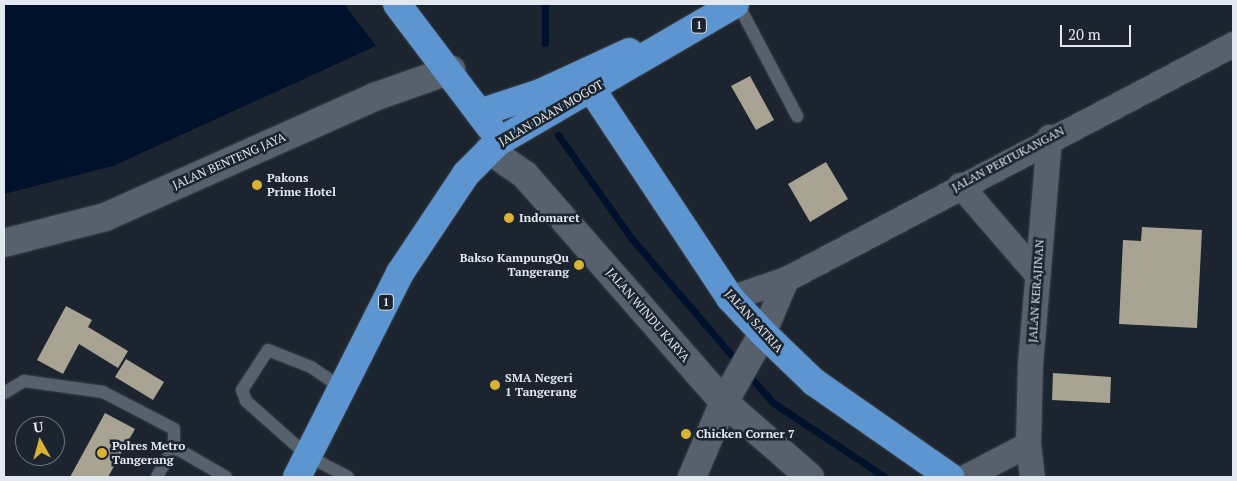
<!DOCTYPE html>
<style>
body{margin:0}
#map{position:relative;width:1237px;height:481px;overflow:hidden;background:#1c252f;font-family:"PT Serif",serif}
div>[style]{position:absolute}
.water>*{inset:0;background:#00112c}
.stream>*{height:7px;margin:-3.5px;padding:0 3.5px;transform-origin:3.5px;border-radius:3.5px;background:#00112c}
.building>*{inset:0;background:#a8a393}
.roads{filter:drop-shadow(0 0 1px #3b424b) drop-shadow(0 0 1px #3b424b)}
.lane>*{height:12px;margin:-6px;padding:0 6px;transform-origin:6px;border-radius:6px;background:#57616d}
.street>*{height:25px;margin:-12.5px;padding:0 12.5px;transform-origin:12.5px;border-radius:12.5px;background:#57616d}
.secondary>*{height:28px;margin:-14px;padding:0 14px;transform-origin:14px;border-radius:14px;background:#57616d}
.highway>*{height:28px;margin:-14px;padding:0 14px;transform-origin:14px;border-radius:14px;background:#5d95d1}
.dots>*{width:14px;height:14px;translate:-50% -50%;box-sizing:border-box;border:2px solid #1c252f;border-radius:50%}
span{translate:-50% -50%;white-space:nowrap;text-align:center;line-height:1.15;-webkit-text-stroke:5px #1c252f;paint-order:stroke}
.shield-label span{padding:1px 4px;background:#1c252f;border:1px solid;border-radius:4px;-webkit-text-stroke-width:0}
.shield-label{font-size:11px;color:#e2e8ef;font-weight:700}
.street-label{font-size:12px;color:#e2e8ef}
.poi-label{font-size:12px;color:#e2e8ef;font-weight:700}
.left{translate:0 -50%;text-align:left}
.right{translate:-100% -50%;text-align:right}
.frame{position:absolute;inset:0;border:5px solid #e2e8ef;pointer-events:none}
.north{position:absolute;left:15px;top:416px;width:50px;height:50px;box-sizing:border-box;background:#1c252f;border:1px solid #6b737c;border-radius:50%;rotate:353deg;font-size:14px;font-weight:700;line-height:20px;text-align:center;color:#e2e8ef}
.north::after{content:'';display:block;margin:auto;width:18px;height:22px;background:#d9b334;clip-path:polygon(50% 0,100% 100%,50% 72%,0 100%)}
.scale{position:absolute;left:1060px;top:25px;width:71px;height:22px;box-sizing:border-box;border:2px solid #e2e8ef;border-top:0;padding-left:6px;font-size:15px;line-height:18px;white-space:nowrap;color:#e2e8ef;-webkit-text-stroke:4px #1c252f;paint-order:stroke}
</style>
<div id="map">
<div class="water">
<i style="clip-path:polygon(4px 4px,344px 4px,376px 46px,113px 166px,4px 194px)"></i>
</div>
<div class="stream">
<i style="left:545px;top:43px;width:39px;rotate:-90deg"></i>
<i style="left:558px;top:135px;width:128px;rotate:54.6deg"></i>
<i style="left:632px;top:239px;width:165px;rotate:49.4deg"></i>
<i style="left:748px;top:374px;width:37px;rotate:49deg"></i>
<i style="left:772px;top:402px;width:136px;rotate:33.6deg"></i>
</div>
<div class="building">
<i style="clip-path:polygon(750px 76px,774px 120px,756px 130px,731px 86px)"></i>
<i style="clip-path:polygon(826px 162px,848px 199px,810px 222px,788px 184px)"></i>
<i style="clip-path:polygon(1142px 227px,1202px 230px,1197px 328px,1119px 324px,1123px 240px,1141px 241px)"></i>
<i style="clip-path:polygon(66px 306px,92px 320px,88px 327px,128px 351px,118px 368px,79px 344px,63px 374px,37px 360px)"></i>
<i style="clip-path:polygon(126px 359px,164px 382px,153px 400px,115px 377px)"></i>
<i style="clip-path:polygon(1053px 373px,1111px 377px,1110px 403px,1052px 400px)"></i>
<i style="clip-path:polygon(105px 413px,135px 429px,108px 477px,70px 477px)"></i>
</div>
<div class="roads">
<div class="lane">
<i style="left:738px;top:4px;width:127px;rotate:62.2deg"></i>
<i style="left:342px;top:388px;width:37px;rotate:-146deg"></i>
<i style="left:311px;top:367px;width:46px;rotate:-158.4deg"></i>
<i style="left:268px;top:350px;width:48px;rotate:123deg"></i>
<i style="left:242px;top:390px;width:12px;rotate:70deg"></i>
<i style="left:246px;top:401px;width:83px;rotate:41.6deg"></i>
<i style="left:308px;top:456px;width:45px;rotate:27.7deg"></i>
<i style="left:4px;top:393px;width:23px;rotate:-31deg"></i>
<i style="left:24px;top:381px;width:80px;rotate:7.9deg"></i>
<i style="left:103px;top:392px;width:80px;rotate:27.5deg"></i>
<i style="left:174px;top:429px;width:18px;rotate:90deg"></i>
<i style="left:174px;top:447px;width:34px;rotate:120deg"></i>
<i style="left:174px;top:447px;width:60px;rotate:30deg"></i>
</div>
<div class="street">
<i style="left:960px;top:185px;width:116px;rotate:49.2deg"></i>
<i style="left:730px;top:298px;width:59px;rotate:-18.7deg"></i>
<i style="left:786px;top:279px;width:505px;rotate:-27.73deg"></i>
<i style="left:763px;top:333px;width:59px;rotate:-66.9deg"></i>
<i style="left:965px;top:477px;width:71px;rotate:-27.6deg"></i>
<i style="left:1032px;top:477px;width:33px;rotate:-97deg"></i>
<i style="left:1028px;top:444px;width:80px;rotate:-88.6deg"></i>
<i style="left:1030px;top:364px;width:228px;rotate:-85.2deg"></i>
</div>
<div class="secondary">
<i style="left:489px;top:150px;width:44px;rotate:34.8deg"></i>
<i style="left:525px;top:175px;width:302px;rotate:48.8deg"></i>
<i style="left:724px;top:402px;width:114px;rotate:41.1deg"></i>
<i style="left:4px;top:243px;width:104px;rotate:-14.4deg"></i>
<i style="left:105px;top:217px;width:295px;rotate:-24deg"></i>
<i style="left:374px;top:97px;width:82px;rotate:-19.3deg"></i>
<i style="left:692px;top:477px;width:82px;rotate:-66.9deg"></i>
<i style="left:724px;top:402px;width:79px;rotate:-60.5deg"></i>
</div>
<div class="highway">
<i style="left:397px;top:4px;width:154px;rotate:52.9deg"></i>
<i style="left:592px;top:90px;width:250px;rotate:56.4deg"></i>
<i style="left:730px;top:298px;width:48px;rotate:46.7deg"></i>
<i style="left:763px;top:333px;width:71px;rotate:43.9deg"></i>
<i style="left:814px;top:382px;width:166px;rotate:34.9deg"></i>
<i style="left:482px;top:112px;width:61px;rotate:-18.1deg"></i>
<i style="left:540px;top:93px;width:98px;rotate:-24.7deg"></i>
<i style="left:297px;top:477px;width:229px;rotate:-63.2deg"></i>
<i style="left:400px;top:273px;width:119px;rotate:-56.3deg"></i>
<i style="left:466px;top:174px;width:45px;rotate:-45deg"></i>
<i style="left:498px;top:142px;width:274px;rotate:-30.2deg"></i>
</div>
</div>
<div class="dots">
<i style="left:257px;top:185px;background:#d9b334"></i>
<i style="left:509px;top:218px;background:#d9b334"></i>
<i style="left:579px;top:265px;background:#d9b334"></i>
<i style="left:495px;top:385px;background:#d9b334"></i>
<i style="left:686px;top:434px;background:#d9b334"></i>
<i style="left:102px;top:453px;background:#d9b334"></i>
</div>
<div class="shield-label">
<span style="left:699px;top:25px">1</span>
<span style="left:386px;top:302px">1</span>
</div>
<div class="street-label">
<span style="left:551px;top:113px;rotate:-30deg">JALAN DAAN MOGOT</span>
<span style="left:1008px;top:159px;rotate:-28deg">JALAN PERTUKANGAN</span>
<span style="left:229px;top:161px;rotate:-24deg">JALAN BENTENG JAYA</span>
<span style="left:1036px;top:291px;rotate:-86deg">JALAN KERAJINAN</span>
<span style="left:648px;top:315px;rotate:49deg">JALAN WINDU KARYA</span>
<span style="left:754px;top:321px;rotate:48deg">JALAN SATRIA</span>
</div>
<div class="poi-label">
<span class="left" style="left:267px;top:185px">Pakons<br>Prime Hotel</span>
<span class="left" style="left:519px;top:218px">Indomaret</span>
<span class="right" style="left:569px;top:265px">Bakso KampungQu<br>Tangerang</span>
<span class="left" style="left:505px;top:385px">SMA Negeri<br>1 Tangerang</span>
<span class="left" style="left:696px;top:434px">Chicken Corner 7</span>
<span class="left" style="left:112px;top:453px">Polres Metro<br>Tangerang</span>
</div>
<div class="frame"></div>
<div class="north">U</div>
<div class="scale">20 m</div>
</div>
